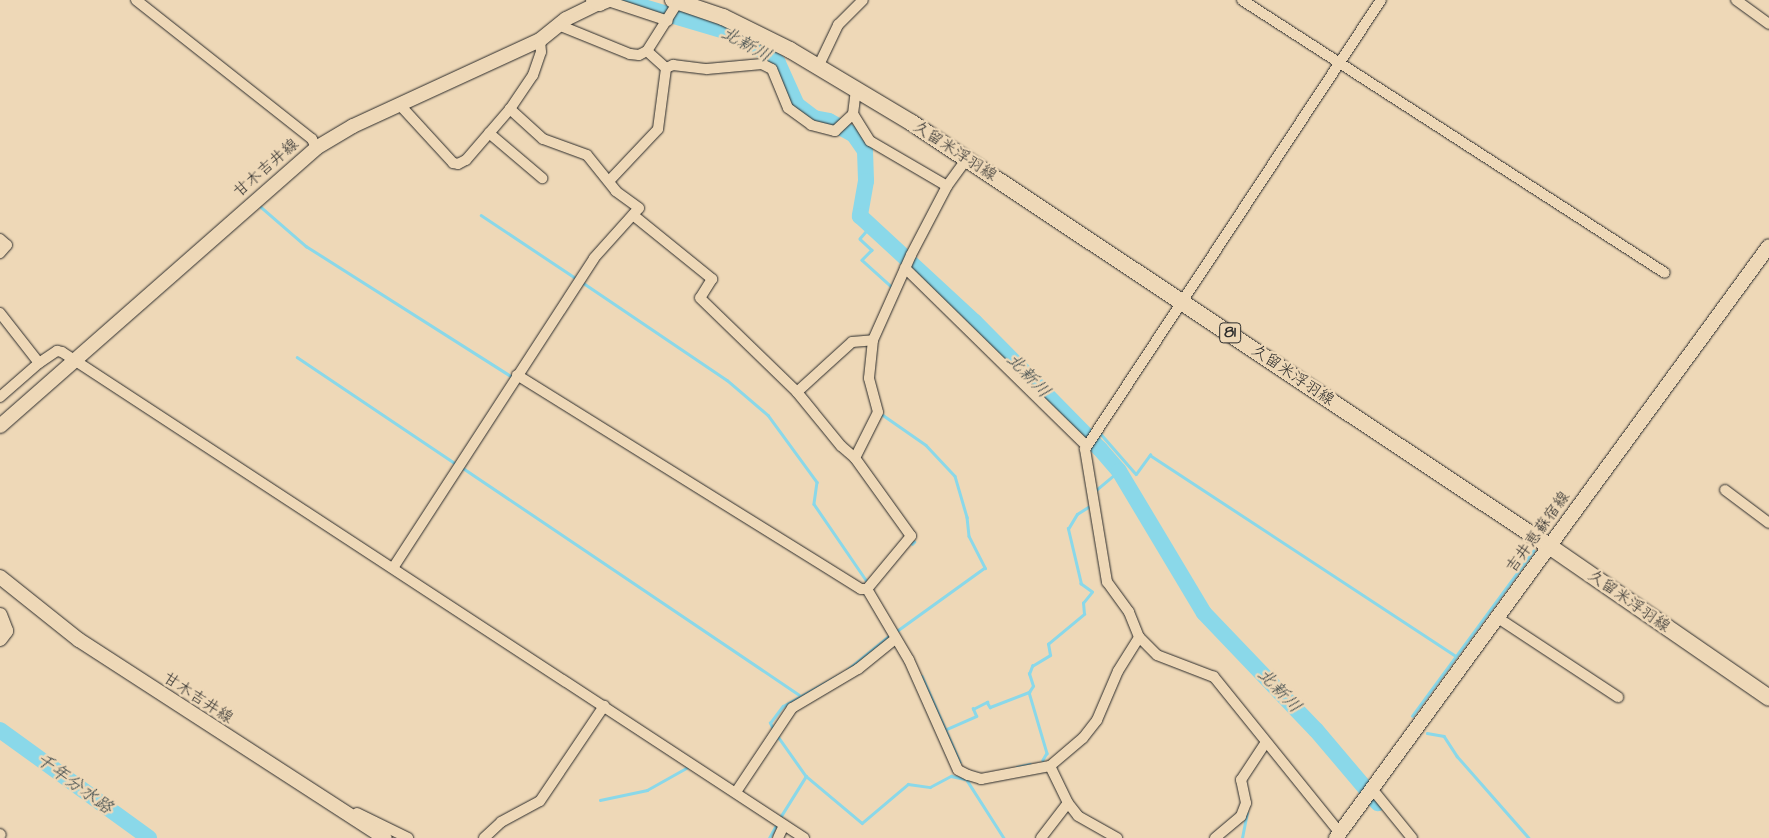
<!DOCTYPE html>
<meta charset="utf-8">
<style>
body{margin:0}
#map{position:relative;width:1769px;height:838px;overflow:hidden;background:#eed8b7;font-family:"Architects Daughter","Klee One",sans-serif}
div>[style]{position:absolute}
.stream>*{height:2.5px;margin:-1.25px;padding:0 1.25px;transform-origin:1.25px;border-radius:1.25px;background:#8ad8e9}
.river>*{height:16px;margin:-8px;padding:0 8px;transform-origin:8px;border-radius:8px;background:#8ad8e9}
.roads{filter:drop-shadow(0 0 1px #2b2b2b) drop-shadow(0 0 1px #2b2b2b)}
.street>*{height:10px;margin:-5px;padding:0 5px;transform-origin:5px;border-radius:5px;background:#eed8b7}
.secondary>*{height:14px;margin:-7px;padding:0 7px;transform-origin:7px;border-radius:7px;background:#eed8b7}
.primary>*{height:16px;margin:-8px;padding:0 8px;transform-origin:8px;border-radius:8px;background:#eed8b7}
span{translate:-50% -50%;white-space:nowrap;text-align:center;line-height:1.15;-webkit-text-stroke:5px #eed8b7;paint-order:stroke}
.shield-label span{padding:1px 4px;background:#eed8b7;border:1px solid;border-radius:4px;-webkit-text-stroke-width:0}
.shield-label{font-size:15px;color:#2b2b2b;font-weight:700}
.street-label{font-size:16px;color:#2b2b2b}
.water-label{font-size:18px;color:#394548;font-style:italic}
</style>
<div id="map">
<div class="stream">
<i style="left:261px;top:207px;width:60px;rotate:40.9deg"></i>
<i style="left:306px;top:246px;width:243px;rotate:32.4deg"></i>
<i style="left:481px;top:215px;width:115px;rotate:33.7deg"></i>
<i style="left:872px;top:225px;width:18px;rotate:131deg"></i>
<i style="left:860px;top:239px;width:16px;rotate:43deg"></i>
<i style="left:872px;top:250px;width:14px;rotate:135deg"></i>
<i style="left:862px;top:260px;width:40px;rotate:42deg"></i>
<i style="left:582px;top:282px;width:175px;rotate:34.1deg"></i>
<i style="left:727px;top:380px;width:54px;rotate:40.5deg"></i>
<i style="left:768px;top:415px;width:83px;rotate:53.8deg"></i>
<i style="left:817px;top:482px;width:22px;rotate:98deg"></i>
<i style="left:814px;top:504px;width:96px;rotate:55.6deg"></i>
<i style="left:297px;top:357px;width:194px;rotate:33.9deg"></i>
<i style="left:883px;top:415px;width:52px;rotate:34.9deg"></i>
<i style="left:926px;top:445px;width:42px;rotate:46.9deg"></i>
<i style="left:955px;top:476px;width:43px;rotate:73.7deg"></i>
<i style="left:967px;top:517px;width:19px;rotate:84deg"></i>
<i style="left:969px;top:536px;width:36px;rotate:63deg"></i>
<i style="left:985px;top:568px;width:111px;rotate:144.2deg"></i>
<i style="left:1101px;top:434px;width:53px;rotate:48.8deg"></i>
<i style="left:1136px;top:474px;width:24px;rotate:-54deg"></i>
<i style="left:1150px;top:455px;width:366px;rotate:33.3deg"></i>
<i style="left:463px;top:468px;width:405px;rotate:34deg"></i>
<i style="left:1095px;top:491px;width:31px;rotate:-40deg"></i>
<i style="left:912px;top:544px;width:3px;rotate:-45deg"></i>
<i style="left:847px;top:670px;width:55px;rotate:-39.1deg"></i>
<i style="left:922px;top:676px;width:94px;rotate:66.2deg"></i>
<i style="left:1029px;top:692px;width:64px;rotate:73.6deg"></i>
<i style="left:1047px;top:753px;width:8px;rotate:120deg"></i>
<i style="left:1412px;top:716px;width:205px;rotate:-53.7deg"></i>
<i style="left:947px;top:729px;width:32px;rotate:-24deg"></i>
<i style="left:976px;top:716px;width:8px;rotate:-113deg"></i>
<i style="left:973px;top:709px;width:16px;rotate:-27deg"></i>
<i style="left:987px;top:702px;width:6px;rotate:59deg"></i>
<i style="left:990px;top:707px;width:42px;rotate:-21deg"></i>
<i style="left:1029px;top:692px;width:7px;rotate:-56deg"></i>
<i style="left:1033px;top:686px;width:13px;rotate:-108deg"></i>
<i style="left:1029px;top:674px;width:9px;rotate:-69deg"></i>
<i style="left:1032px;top:666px;width:21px;rotate:-31deg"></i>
<i style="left:1050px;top:655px;width:11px;rotate:-100deg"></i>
<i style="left:1048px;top:644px;width:47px;rotate:-39.8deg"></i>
<i style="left:1084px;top:614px;width:11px;rotate:-95deg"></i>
<i style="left:1083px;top:603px;width:14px;rotate:-51deg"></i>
<i style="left:1092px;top:592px;width:14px;rotate:-144deg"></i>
<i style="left:1081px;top:584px;width:57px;rotate:-103.3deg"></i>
<i style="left:1068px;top:529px;width:17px;rotate:-59deg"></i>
<i style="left:1077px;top:514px;width:15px;rotate:-32deg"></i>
<i style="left:774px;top:731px;width:9px;rotate:-117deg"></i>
<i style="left:770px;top:723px;width:21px;rotate:-53deg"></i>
<i style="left:783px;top:706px;width:66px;rotate:-28.9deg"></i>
<i style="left:1427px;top:733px;width:17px;rotate:10deg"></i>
<i style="left:1444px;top:736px;width:24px;rotate:57deg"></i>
<i style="left:1457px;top:756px;width:109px;rotate:48.7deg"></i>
<i style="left:777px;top:735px;width:50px;rotate:54.7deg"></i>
<i style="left:806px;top:776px;width:73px;rotate:40deg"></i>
<i style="left:862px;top:823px;width:60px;rotate:-40.3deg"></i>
<i style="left:908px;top:784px;width:22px;rotate:8deg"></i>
<i style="left:930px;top:787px;width:24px;rotate:-28deg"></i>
<i style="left:951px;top:776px;width:14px;rotate:12deg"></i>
<i style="left:1017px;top:767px;width:13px;rotate:-13deg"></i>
<i style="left:965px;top:777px;width:72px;rotate:57.4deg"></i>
<i style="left:600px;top:800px;width:48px;rotate:-12deg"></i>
<i style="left:647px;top:790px;width:47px;rotate:-29.3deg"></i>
<i style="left:781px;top:816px;width:47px;rotate:-58deg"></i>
<i style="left:769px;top:838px;width:13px;rotate:-61deg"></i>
<i style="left:1242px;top:838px;width:25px;rotate:-79deg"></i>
</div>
<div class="river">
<i style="left:620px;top:0;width:113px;rotate:16.5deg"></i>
<i style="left:728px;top:32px;width:44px;rotate:28.3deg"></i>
<i style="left:767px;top:53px;width:15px;rotate:42deg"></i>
<i style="left:778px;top:63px;width:46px;rotate:65.7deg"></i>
<i style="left:797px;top:105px;width:21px;rotate:37deg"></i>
<i style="left:814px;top:118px;width:15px;rotate:11deg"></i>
<i style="left:829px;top:121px;width:29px;rotate:29deg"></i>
<i style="left:854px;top:135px;width:19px;rotate:55deg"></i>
<i style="left:865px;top:151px;width:30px;rotate:88deg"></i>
<i style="left:866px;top:181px;width:36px;rotate:100deg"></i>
<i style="left:860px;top:216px;width:156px;rotate:42.7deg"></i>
<i style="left:975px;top:322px;width:178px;rotate:45.5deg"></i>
<i style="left:1100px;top:449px;width:29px;rotate:49deg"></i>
<i style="left:1119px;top:471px;width:165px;rotate:59.1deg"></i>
<i style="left:1204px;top:613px;width:162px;rotate:46.3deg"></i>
<i style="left:1316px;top:730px;width:96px;rotate:49.7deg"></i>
<i style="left:0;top:730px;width:184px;rotate:35.9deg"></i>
</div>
<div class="roads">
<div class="street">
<i style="left:136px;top:0;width:224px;rotate:38.3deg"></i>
<i style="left:312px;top:139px;width:10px;rotate:66deg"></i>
<i style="left:605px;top:0;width:66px;rotate:18.4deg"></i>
<i style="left:1242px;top:0;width:503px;rotate:32.84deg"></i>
<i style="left:1736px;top:0;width:41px;rotate:36deg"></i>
<i style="left:561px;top:26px;width:74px;rotate:22.1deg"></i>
<i style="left:630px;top:54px;width:9px;rotate:6deg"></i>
<i style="left:639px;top:55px;width:9px;rotate:-27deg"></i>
<i style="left:647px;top:51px;width:25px;rotate:42deg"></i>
<i style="left:647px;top:51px;width:58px;rotate:-57.7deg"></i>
<i style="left:818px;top:67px;width:47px;rotate:-64.5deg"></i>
<i style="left:838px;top:25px;width:35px;rotate:-45deg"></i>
<i style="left:666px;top:68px;width:8px;rotate:-23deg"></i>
<i style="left:673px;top:65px;width:34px;rotate:7deg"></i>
<i style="left:707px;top:69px;width:55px;rotate:-5.2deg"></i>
<i style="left:762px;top:64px;width:11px;rotate:27deg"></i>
<i style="left:772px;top:69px;width:42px;rotate:67.7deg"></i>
<i style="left:788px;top:108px;width:29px;rotate:36deg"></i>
<i style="left:811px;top:125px;width:25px;rotate:14deg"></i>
<i style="left:835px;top:131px;width:25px;rotate:-43deg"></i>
<i style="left:853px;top:114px;width:25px;rotate:-83deg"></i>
<i style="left:399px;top:104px;width:80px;rotate:47.5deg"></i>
<i style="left:453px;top:163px;width:5px;rotate:11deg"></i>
<i style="left:458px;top:164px;width:9px;rotate:-27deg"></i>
<i style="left:466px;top:160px;width:67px;rotate:-49.2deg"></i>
<i style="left:853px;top:114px;width:32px;rotate:58deg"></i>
<i style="left:870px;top:141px;width:89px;rotate:30.3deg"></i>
<i style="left:489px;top:133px;width:70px;rotate:40.3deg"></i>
<i style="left:610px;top:180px;width:70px;rotate:-46.7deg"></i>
<i style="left:658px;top:129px;width:62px;rotate:-82.5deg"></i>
<i style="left:633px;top:215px;width:102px;rotate:39deg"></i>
<i style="left:712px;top:279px;width:22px;rotate:122deg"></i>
<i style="left:700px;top:298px;width:135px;rotate:44.1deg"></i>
<i style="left:0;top:239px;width:9px;rotate:41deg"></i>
<i style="left:7px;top:245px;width:11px;rotate:131deg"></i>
<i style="left:905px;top:268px;width:252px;rotate:44.4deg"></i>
<i style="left:0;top:313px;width:63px;rotate:52deg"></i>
<i style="left:517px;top:375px;width:405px;rotate:31.9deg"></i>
<i style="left:861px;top:589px;width:6px"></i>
<i style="left:867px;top:589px;width:82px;rotate:59.4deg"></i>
<i style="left:909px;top:660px;width:120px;rotate:66deg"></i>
<i style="left:958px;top:770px;width:11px;rotate:27deg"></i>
<i style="left:968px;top:775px;width:14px;rotate:17deg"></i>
<i style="left:981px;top:779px;width:70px;rotate:-10.7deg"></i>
<i style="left:1050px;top:766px;width:43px;rotate:-40.3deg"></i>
<i style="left:1083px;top:738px;width:23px;rotate:-52deg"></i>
<i style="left:1097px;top:720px;width:53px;rotate:-66.8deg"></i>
<i style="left:1118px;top:671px;width:40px;rotate:-58deg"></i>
<i style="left:0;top:397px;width:52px;rotate:-41.1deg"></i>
<i style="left:39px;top:363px;width:22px;rotate:-34deg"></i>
<i style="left:57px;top:351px;width:5px;rotate:11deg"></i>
<i style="left:62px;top:352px;width:887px;rotate:33.22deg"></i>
<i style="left:855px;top:458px;width:18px;rotate:-139deg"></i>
<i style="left:841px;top:446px;width:70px;rotate:-129.2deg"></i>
<i style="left:797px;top:392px;width:74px;rotate:-42.3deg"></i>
<i style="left:852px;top:342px;width:21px;rotate:-5deg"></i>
<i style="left:1725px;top:490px;width:55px;rotate:36.9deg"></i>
<i style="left:393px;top:568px;width:369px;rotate:-57deg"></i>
<i style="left:594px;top:258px;width:67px;rotate:-48deg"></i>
<i style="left:639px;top:208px;width:29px;rotate:-144deg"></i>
<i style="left:616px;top:191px;width:46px;rotate:-128.9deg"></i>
<i style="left:587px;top:155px;width:47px;rotate:-160deg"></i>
<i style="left:543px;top:139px;width:45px;rotate:-137.7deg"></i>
<i style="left:510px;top:109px;width:41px;rotate:-55.9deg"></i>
<i style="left:533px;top:75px;width:24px;rotate:-71deg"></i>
<i style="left:541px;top:52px;width:12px;rotate:-95deg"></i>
<i style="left:867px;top:589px;width:69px;rotate:-50.3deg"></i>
<i style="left:911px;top:536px;width:96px;rotate:-125.7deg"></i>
<i style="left:855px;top:458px;width:51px;rotate:-63.4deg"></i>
<i style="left:878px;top:412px;width:35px;rotate:-105deg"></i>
<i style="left:869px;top:378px;width:38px;rotate:-84deg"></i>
<i style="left:873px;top:340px;width:93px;rotate:-65.9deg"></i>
<i style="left:911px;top:255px;width:78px;rotate:-62.4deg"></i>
<i style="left:947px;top:186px;width:34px;rotate:-54deg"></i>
<i style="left:1498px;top:618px;width:144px;rotate:33.4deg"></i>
<i style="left:1050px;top:766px;width:41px;rotate:64.1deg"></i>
<i style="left:1068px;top:803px;width:16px;rotate:52deg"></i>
<i style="left:1078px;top:816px;width:45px;rotate:29.4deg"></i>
<i style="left:1373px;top:790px;width:62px;rotate:50.9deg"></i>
<i style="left:736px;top:792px;width:101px;rotate:-56.3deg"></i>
<i style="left:792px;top:708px;width:77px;rotate:-30.6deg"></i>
<i style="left:858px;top:669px;width:48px;rotate:-39deg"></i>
<i style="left:357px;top:813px;width:57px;rotate:26.1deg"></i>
<i style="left:1340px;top:833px;width:201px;rotate:-128.9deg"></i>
<i style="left:1214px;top:677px;width:61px;rotate:-158.9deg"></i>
<i style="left:1157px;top:655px;width:25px;rotate:-135deg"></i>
<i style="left:1139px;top:637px;width:27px;rotate:-112deg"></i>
<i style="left:1129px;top:612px;width:37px;rotate:-126deg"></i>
<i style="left:1107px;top:582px;width:135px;rotate:-99.4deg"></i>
<i style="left:1085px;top:449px;width:538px;rotate:-56.61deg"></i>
<i style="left:0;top:834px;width:1px;rotate:45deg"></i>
<i style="left:484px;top:838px;width:23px;rotate:-43deg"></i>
<i style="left:501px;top:822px;width:44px;rotate:-28.3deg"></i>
<i style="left:540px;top:801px;width:115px;rotate:-56deg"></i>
<i style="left:778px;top:838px;width:14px;rotate:-65deg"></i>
<i style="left:1041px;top:838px;width:44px;rotate:-52.4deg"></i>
<i style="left:1215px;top:838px;width:34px;rotate:-40deg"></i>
<i style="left:1241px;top:816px;width:14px;rotate:-69deg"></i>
<i style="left:1246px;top:803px;width:24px;rotate:-102deg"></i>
<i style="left:1241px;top:780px;width:45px;rotate:-56.7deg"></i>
</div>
<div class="secondary">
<i style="left:0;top:426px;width:421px;rotate:-41.3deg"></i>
<i style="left:316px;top:148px;width:43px;rotate:-30.7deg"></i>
<i style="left:353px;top:126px;width:206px;rotate:-24.7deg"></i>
<i style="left:540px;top:40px;width:33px;rotate:-39deg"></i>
<i style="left:566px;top:19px;width:37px;rotate:-26deg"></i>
<i style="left:0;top:577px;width:101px;rotate:38.6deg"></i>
<i style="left:79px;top:640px;width:364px;rotate:32.9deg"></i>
<i style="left:0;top:615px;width:17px;rotate:69deg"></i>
<i style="left:6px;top:631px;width:10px;rotate:127deg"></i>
<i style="left:1336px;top:838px;width:733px;rotate:-53.82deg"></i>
</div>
<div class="primary">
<i style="left:594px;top:0;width:6px;rotate:31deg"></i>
<i style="left:599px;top:3px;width:8px;rotate:-23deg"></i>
<i style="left:673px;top:0;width:53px;rotate:18.8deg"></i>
<i style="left:723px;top:17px;width:75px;rotate:26.2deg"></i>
<i style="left:790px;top:50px;width:142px;rotate:30.9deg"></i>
<i style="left:912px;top:123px;width:765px;rotate:33.59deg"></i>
<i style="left:1549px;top:546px;width:267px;rotate:34.6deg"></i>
</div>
</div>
<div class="shield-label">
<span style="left:1230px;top:333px">81</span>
</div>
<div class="street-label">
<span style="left:955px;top:151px;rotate:33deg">久留米浮羽線</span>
<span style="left:266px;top:168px;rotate:-41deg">甘木吉井線</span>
<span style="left:1293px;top:375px;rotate:34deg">久留米浮羽線</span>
<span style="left:1538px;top:532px;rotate:-54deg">吉井恵蘇宿線</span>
<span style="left:1629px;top:601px;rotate:35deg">久留米浮羽線</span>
<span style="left:198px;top:698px;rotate:33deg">甘木吉井線</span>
</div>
<div class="water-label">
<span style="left:746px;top:45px;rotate:29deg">北新川</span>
<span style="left:1028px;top:376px;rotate:46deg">北新川</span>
<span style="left:1279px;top:691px;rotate:46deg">北新川</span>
<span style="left:74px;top:784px;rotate:36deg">千年分水路</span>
</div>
</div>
